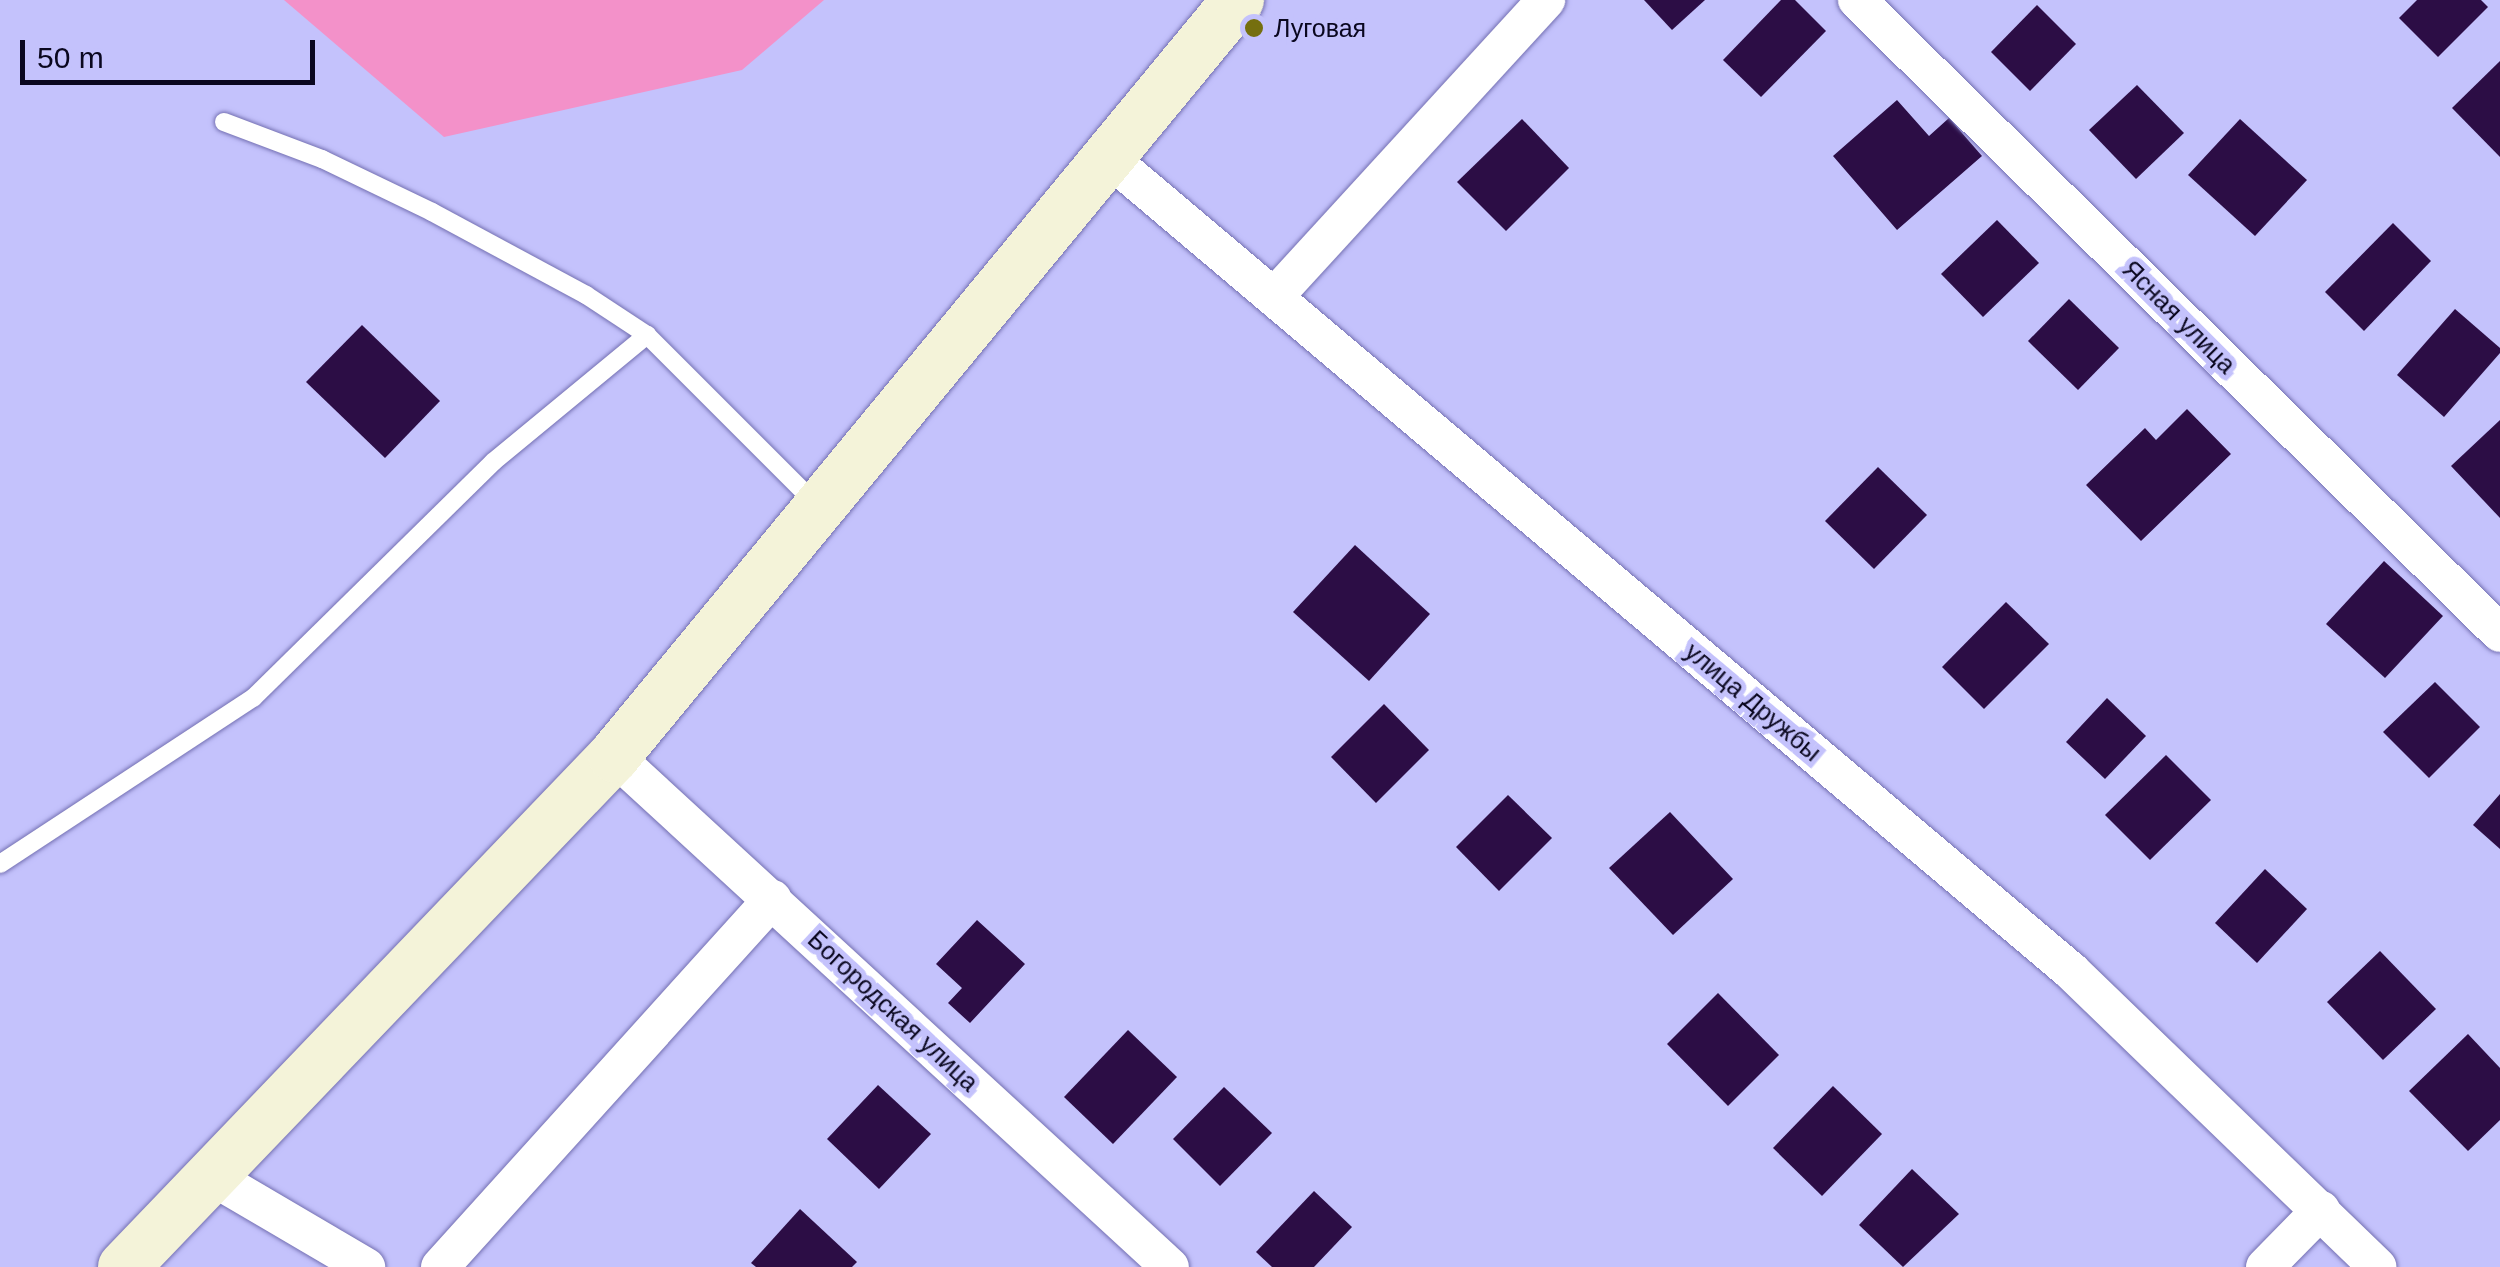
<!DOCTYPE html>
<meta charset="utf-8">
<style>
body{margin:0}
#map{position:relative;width:2500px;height:1267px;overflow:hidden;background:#c4c2fc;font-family:Arial,sans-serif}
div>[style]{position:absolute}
.green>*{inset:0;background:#f391c9}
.building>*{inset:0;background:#2c0d45}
.roads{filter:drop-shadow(0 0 2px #7470b2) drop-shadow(0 0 2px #7470b2)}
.lane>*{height:18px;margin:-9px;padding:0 9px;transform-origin:9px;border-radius:9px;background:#fff}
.street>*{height:38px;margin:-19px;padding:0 19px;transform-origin:19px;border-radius:19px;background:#fff}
.secondary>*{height:52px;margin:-26px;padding:0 26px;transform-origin:26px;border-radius:26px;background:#f4f3d9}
.dots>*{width:28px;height:28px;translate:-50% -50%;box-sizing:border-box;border:5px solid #c4c2fc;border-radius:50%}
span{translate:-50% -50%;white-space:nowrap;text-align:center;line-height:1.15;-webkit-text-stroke:10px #c4c2fc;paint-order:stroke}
.poi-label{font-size:25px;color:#0a071f}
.left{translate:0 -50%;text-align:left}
.street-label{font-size:25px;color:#0a071f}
.scale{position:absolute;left:20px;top:40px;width:295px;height:45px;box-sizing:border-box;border:5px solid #0a071f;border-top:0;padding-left:12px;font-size:30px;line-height:35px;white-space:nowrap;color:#0a071f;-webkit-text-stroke:8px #c4c2fc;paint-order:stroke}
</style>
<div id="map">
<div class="green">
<i style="clip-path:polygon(284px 0,824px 0,742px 70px,444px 137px)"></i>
</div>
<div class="building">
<i style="clip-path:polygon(1644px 0,1705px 0,1672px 30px)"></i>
<i style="clip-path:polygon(1781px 0,1795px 0,1826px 31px,1761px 97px,1723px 60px)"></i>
<i style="clip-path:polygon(2417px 0,2481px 0,2488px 7px,2438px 57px,2399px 18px)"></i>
<i style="clip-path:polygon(2037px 5px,2076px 44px,2030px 91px,1991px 52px)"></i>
<i style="clip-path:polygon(2500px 61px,2500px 157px,2452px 108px)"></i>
<i style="clip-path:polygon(2137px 85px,2184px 133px,2136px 179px,2089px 130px)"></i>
<i style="clip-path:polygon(1897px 100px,1929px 136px,1949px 118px,1982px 156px,1897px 230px,1833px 156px)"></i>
<i style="clip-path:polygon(1522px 119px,1569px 168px,1506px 231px,1457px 182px)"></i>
<i style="clip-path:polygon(2240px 119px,2307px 180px,2255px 236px,2188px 175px)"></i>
<i style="clip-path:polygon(1997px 220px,2039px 263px,1983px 317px,1941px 274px)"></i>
<i style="clip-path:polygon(2393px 223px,2431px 261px,2364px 331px,2325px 292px)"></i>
<i style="clip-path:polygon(2069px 299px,2119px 348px,2078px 390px,2028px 341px)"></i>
<i style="clip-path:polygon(2455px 309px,2500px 348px,2500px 353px,2444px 417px,2397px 375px)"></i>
<i style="clip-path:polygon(362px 325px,440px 401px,385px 458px,306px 382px)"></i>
<i style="clip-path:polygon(2187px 409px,2231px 454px,2141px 541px,2086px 485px,2145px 428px,2156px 440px)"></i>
<i style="clip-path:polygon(2500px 420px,2500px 518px,2451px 466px)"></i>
<i style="clip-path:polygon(1878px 467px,1927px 515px,1874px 569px,1825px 521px)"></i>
<i style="clip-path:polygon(1355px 545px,1430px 614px,1369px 681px,1293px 612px)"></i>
<i style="clip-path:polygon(2384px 561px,2443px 616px,2385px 678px,2326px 624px)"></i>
<i style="clip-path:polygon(2006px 602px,2049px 644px,1984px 709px,1942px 667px)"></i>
<i style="clip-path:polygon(2435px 682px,2480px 727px,2429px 778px,2383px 732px)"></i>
<i style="clip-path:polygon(2107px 698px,2146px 736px,2105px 779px,2066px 742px)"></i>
<i style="clip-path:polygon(1384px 704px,1429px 750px,1376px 803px,1331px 757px)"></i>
<i style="clip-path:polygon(2166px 755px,2211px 800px,2150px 860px,2105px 815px)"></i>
<i style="clip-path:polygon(2500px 794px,2500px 849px,2473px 825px)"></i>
<i style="clip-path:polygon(1508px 795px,1552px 838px,1499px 891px,1456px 847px)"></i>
<i style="clip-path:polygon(1670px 812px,1733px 879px,1673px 935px,1609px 868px)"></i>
<i style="clip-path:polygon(2265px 869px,2307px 909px,2257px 963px,2215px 923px)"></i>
<i style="clip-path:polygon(977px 920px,1025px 964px,970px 1023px,948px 1003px,962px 988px,936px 964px)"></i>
<i style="clip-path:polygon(2380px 951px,2436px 1009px,2383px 1060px,2327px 1002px)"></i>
<i style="clip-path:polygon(1718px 993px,1779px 1055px,1728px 1106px,1667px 1044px)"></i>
<i style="clip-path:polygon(1128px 1030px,1177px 1077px,1113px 1144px,1064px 1097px)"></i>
<i style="clip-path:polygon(2468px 1034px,2500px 1068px,2500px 1120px,2468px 1151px,2409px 1091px)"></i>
<i style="clip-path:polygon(878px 1085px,931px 1134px,879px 1189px,827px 1139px)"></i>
<i style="clip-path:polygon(1833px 1086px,1882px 1134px,1822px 1196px,1773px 1148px)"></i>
<i style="clip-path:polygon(1224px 1087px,1272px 1133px,1220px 1186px,1173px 1139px)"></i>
<i style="clip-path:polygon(1912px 1169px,1959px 1214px,1903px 1267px,1859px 1225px)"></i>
<i style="clip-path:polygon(1314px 1191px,1352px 1227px,1314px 1267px,1272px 1267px,1256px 1252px)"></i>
<i style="clip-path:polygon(800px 1209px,857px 1262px,852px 1267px,756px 1267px,751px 1263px)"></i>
</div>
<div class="roads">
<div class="lane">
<i style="left:224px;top:122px;width:105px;rotate:20.7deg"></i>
<i style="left:322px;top:159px;width:122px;rotate:25.7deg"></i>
<i style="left:432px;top:212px;width:175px;rotate:28.3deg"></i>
<i style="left:586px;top:295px;width:73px;rotate:33.3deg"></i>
<i style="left:0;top:864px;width:303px;rotate:-33.3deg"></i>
<i style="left:253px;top:698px;width:337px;rotate:-44.5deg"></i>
<i style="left:493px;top:462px;width:200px;rotate:-39.5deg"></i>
<i style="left:647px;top:335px;width:239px;rotate:45deg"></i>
</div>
<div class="street">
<i style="left:1857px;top:0;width:902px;rotate:44.55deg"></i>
<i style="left:1109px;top:158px;width:1260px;rotate:40.2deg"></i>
<i style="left:2071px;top:971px;width:426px;rotate:44deg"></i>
<i style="left:1274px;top:297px;width:403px;rotate:-47.5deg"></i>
<i style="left:614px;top:756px;width:755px;rotate:42.59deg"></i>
<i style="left:211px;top:1176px;width:180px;rotate:30.4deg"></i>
<i style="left:440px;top:1267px;width:496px;rotate:-47.9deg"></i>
<i style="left:2265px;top:1267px;width:80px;rotate:-45.5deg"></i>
</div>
<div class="secondary">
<i style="left:124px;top:1267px;width:708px;rotate:-46.2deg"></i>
<i style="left:614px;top:756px;width:980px;rotate:-50.46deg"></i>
</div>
</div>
<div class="dots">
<i style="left:1254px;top:28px;background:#756f0f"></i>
</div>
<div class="poi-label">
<span class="left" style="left:1274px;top:28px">Луговая</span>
</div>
<div class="street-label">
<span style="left:2179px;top:317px;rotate:45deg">Ясная улица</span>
<span style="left:1753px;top:702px;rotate:40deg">улица Дружбы</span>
<span style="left:893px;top:1011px;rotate:43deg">Богородская улица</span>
</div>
<div class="scale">50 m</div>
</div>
